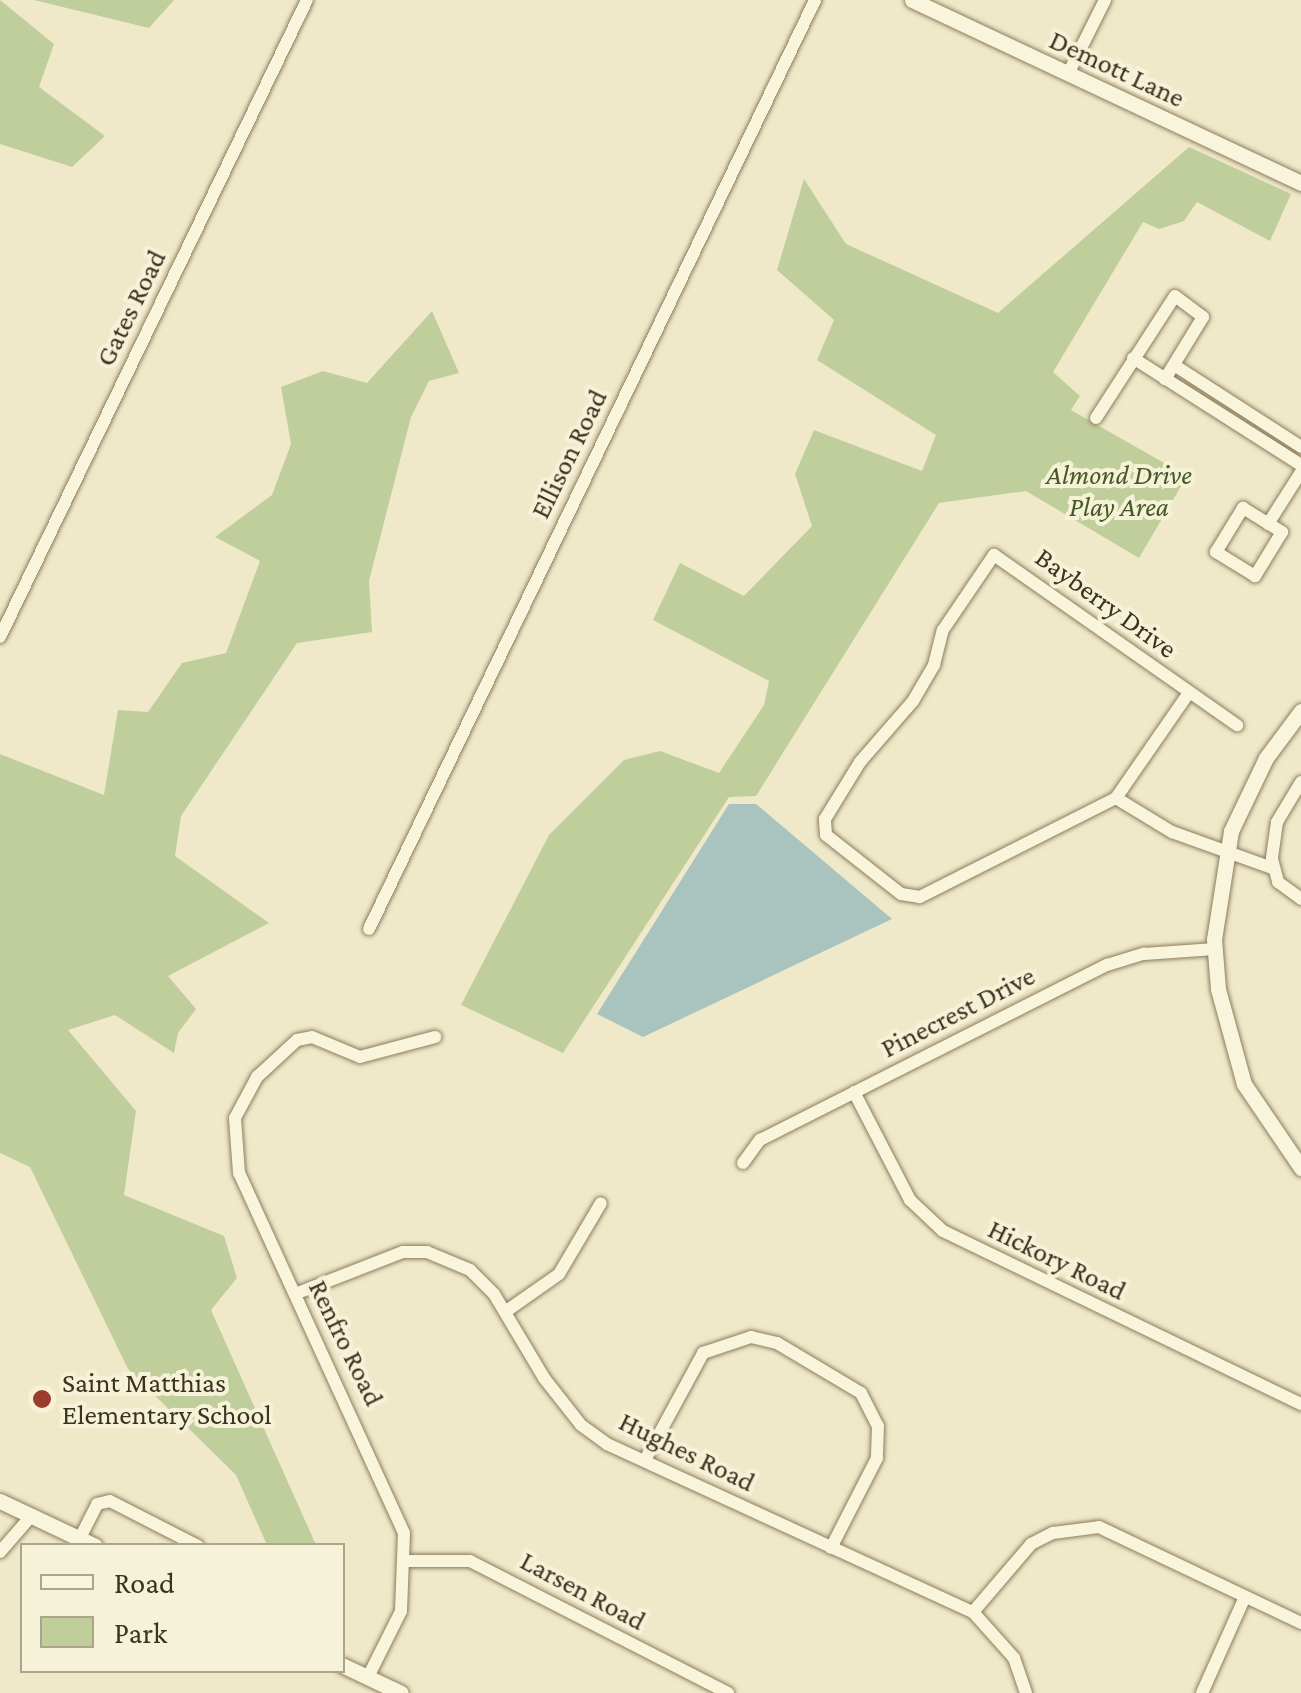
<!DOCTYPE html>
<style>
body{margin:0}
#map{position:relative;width:1301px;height:1693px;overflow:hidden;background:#efe9c9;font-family:"Crimson Pro",serif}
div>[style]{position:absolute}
.green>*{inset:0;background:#c0ce9c}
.water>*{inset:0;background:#a9c3bf}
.roads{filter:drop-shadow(0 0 2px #8c7d5d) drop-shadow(0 0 2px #8c7d5d)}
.minor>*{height:12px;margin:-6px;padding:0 6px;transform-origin:6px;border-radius:6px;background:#f9f5dc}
.tertiary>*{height:15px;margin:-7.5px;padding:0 7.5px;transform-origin:7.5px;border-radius:7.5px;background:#f9f5dc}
.dots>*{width:28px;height:28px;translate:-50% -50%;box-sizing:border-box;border:5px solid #f6f2d8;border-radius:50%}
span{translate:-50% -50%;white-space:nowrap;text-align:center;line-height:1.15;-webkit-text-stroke:8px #f6f2d8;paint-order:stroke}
.street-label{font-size:28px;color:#3c3220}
.park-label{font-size:28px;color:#455927;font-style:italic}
.poi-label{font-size:28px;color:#3c3220}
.left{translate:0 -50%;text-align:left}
.legend{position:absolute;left:20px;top:1543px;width:325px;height:130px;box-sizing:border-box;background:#f6f2d8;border:2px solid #aca58e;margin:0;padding:12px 18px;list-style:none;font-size:30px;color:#3c3220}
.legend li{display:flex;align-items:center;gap:20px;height:50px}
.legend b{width:50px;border:2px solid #aca58e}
</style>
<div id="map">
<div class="green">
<i style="clip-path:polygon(0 0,54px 44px,39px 87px,105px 136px,72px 167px,0 144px)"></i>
<i style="clip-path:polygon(34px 0,174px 0,149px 28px)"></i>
<i style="clip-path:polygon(1189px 147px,1291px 194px,1270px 241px,1197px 202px,1184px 221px,1159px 229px,1143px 222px,1053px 372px,1080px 396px,1071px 410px,1187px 476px,1139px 558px,1026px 491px,939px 503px,756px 796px,729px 797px,563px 1053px,461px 1005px,549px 835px,624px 760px,660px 751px,719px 773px,764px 705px,769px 681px,653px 620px,680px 563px,744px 596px,812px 526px,795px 474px,814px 430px,922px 471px,936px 435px,817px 360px,834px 320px,777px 270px,804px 179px,846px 244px,998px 313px)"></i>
<i style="clip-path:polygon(432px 311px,459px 373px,429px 381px,411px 417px,369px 581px,372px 632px,297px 643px,181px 816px,175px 856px,269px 923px,168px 976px,196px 1009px,178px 1033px,174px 1053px,115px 1015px,68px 1030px,136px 1111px,124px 1195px,224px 1236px,237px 1278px,211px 1310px,316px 1545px,267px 1545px,236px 1475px,128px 1369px,30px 1167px,0 1153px,0 754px,104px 795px,118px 710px,148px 712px,182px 663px,226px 653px,260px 561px,215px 537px,272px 495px,291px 444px,281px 387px,323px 371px,367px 383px)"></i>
</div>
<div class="water">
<i style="clip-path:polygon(729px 804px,756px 804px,892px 919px,643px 1037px,597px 1014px)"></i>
</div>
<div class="roads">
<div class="minor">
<i style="left:1068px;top:74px;width:83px;rotate:-63.4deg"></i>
<i style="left:1133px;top:358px;width:199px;rotate:32.5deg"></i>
<i style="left:1174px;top:365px;width:151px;rotate:32.8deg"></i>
<i style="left:1096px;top:418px;width:145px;rotate:-57.1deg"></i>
<i style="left:1175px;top:296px;width:35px;rotate:37deg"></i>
<i style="left:1203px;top:317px;width:73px;rotate:121.5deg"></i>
<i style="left:1243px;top:508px;width:46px;rotate:31.6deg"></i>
<i style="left:1282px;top:532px;width:52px;rotate:121.5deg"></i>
<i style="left:1255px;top:576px;width:46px;rotate:-148.4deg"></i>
<i style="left:1216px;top:552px;width:52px;rotate:-58.5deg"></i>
<i style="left:1268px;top:524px;width:62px;rotate:-57.6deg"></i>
<i style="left:0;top:637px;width:707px;rotate:-64.27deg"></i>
<i style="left:1188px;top:694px;width:126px;rotate:124.7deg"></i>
<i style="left:1116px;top:798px;width:220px;rotate:153.2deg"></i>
<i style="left:920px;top:897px;width:19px;rotate:-171deg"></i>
<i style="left:901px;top:894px;width:95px;rotate:-141.8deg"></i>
<i style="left:826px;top:835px;width:16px;rotate:-94deg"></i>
<i style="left:825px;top:819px;width:67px;rotate:-58.4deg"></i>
<i style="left:860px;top:762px;width:81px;rotate:-49deg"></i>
<i style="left:913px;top:701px;width:42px;rotate:-59.7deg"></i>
<i style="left:934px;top:665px;width:36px;rotate:-76deg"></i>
<i style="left:943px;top:630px;width:91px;rotate:-55.8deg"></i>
<i style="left:994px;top:555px;width:297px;rotate:35deg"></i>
<i style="left:1301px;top:782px;width:47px;rotate:121deg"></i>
<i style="left:1277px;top:822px;width:37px;rotate:98deg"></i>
<i style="left:1272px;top:859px;width:24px;rotate:75deg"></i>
<i style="left:1278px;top:882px;width:29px;rotate:36deg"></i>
<i style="left:1116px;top:798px;width:66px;rotate:31.3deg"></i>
<i style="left:1172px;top:832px;width:106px;rotate:19.8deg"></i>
<i style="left:369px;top:929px;width:1031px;rotate:-64.35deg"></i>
<i style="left:854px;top:1092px;width:122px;rotate:62.6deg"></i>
<i style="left:910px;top:1200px;width:45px;rotate:43.2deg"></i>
<i style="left:943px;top:1231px;width:398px;rotate:25.8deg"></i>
<i style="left:743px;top:1163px;width:29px;rotate:-54deg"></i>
<i style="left:760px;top:1140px;width:389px;rotate:-26.8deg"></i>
<i style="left:1107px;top:965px;width:39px;rotate:-17deg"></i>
<i style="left:1144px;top:954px;width:71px;rotate:-4deg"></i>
<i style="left:295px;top:1294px;width:116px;rotate:-21.3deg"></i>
<i style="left:403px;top:1252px;width:24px"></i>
<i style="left:427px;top:1252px;width:47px;rotate:22.7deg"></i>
<i style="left:470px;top:1270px;width:34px;rotate:45deg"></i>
<i style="left:494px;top:1294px;width:98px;rotate:59.2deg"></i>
<i style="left:544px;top:1378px;width:60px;rotate:51.8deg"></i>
<i style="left:581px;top:1425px;width:32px;rotate:36deg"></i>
<i style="left:607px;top:1444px;width:403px;rotate:24.7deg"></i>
<i style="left:973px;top:1612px;width:62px;rotate:48.3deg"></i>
<i style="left:1014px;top:1658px;width:37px;rotate:71deg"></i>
<i style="left:505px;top:1312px;width:66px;rotate:-35.1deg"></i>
<i style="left:559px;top:1274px;width:82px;rotate:-59.4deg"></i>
<i style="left:645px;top:1460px;width:122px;rotate:-61.5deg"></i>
<i style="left:703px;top:1353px;width:51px;rotate:-18.4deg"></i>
<i style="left:751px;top:1337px;width:27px;rotate:13deg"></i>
<i style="left:777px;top:1343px;width:98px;rotate:30.8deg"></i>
<i style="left:861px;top:1393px;width:37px;rotate:63deg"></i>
<i style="left:878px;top:1426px;width:32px;rotate:92deg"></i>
<i style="left:877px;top:1458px;width:101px;rotate:117.1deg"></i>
<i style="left:80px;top:1538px;width:38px;rotate:-63deg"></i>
<i style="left:97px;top:1504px;width:13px;rotate:-13deg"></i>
<i style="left:110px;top:1501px;width:99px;rotate:27.1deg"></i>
<i style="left:0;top:1552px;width:49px;rotate:-49.1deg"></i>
<i style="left:408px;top:1561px;width:62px"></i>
<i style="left:470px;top:1561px;width:290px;rotate:27.1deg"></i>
<i style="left:973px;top:1612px;width:89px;rotate:-49.5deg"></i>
<i style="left:1031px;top:1544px;width:25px;rotate:-27deg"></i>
<i style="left:1053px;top:1533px;width:46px;rotate:-7.4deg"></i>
<i style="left:1099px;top:1527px;width:224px;rotate:25.4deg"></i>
<i style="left:368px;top:1677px;width:74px;rotate:-63.4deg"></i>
<i style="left:401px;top:1611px;width:78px;rotate:-87.8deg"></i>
<i style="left:404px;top:1533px;width:396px;rotate:-114.6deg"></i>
<i style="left:239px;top:1173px;width:55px;rotate:-94.2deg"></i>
<i style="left:235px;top:1118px;width:47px;rotate:-61.8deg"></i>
<i style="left:257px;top:1077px;width:54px;rotate:-42.8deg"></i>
<i style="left:297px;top:1040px;width:15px;rotate:-11deg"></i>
<i style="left:312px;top:1037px;width:52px;rotate:22.6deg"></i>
<i style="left:360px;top:1057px;width:78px;rotate:-14.9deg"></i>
<i style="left:1202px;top:1693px;width:105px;rotate:-65.9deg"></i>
</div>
<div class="tertiary">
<i style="left:912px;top:0;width:430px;rotate:25.2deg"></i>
<i style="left:1301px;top:711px;width:59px;rotate:126.7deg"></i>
<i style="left:1266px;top:758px;width:81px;rotate:115.6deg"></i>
<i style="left:1231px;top:831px;width:109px;rotate:98.9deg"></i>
<i style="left:1214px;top:939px;width:50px;rotate:85.4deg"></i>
<i style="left:1218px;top:989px;width:98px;rotate:74.7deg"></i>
<i style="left:1244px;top:1084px;width:102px;rotate:55.8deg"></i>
<i style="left:0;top:1501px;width:105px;rotate:25.3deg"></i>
<i style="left:342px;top:1665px;width:65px;rotate:25.4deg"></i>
</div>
</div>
<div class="dots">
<i style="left:42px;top:1399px;background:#9b3c2c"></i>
</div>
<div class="street-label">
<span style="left:1117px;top:69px;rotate:25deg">Demott Lane</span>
<span style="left:131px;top:308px;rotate:-64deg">Gates Road</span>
<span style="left:569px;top:454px;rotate:-64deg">Ellison Road</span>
<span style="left:1106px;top:603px;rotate:36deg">Bayberry Drive</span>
<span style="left:958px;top:1012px;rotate:-27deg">Pinecrest Drive</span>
<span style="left:1057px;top:1260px;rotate:26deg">Hickory Road</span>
<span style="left:346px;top:1343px;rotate:64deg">Renfro Road</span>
<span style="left:687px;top:1452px;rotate:26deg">Hughes Road</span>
<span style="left:583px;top:1591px;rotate:28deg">Larsen Road</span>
</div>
<div class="park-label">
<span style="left:1119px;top:491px">Almond Drive<br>Play Area</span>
</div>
<div class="poi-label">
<span class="left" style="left:62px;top:1399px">Saint Matthias<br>Elementary School</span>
</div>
<ul class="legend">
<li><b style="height:12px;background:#f9f5dc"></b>Road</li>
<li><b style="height:28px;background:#c0ce9c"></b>Park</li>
</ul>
</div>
